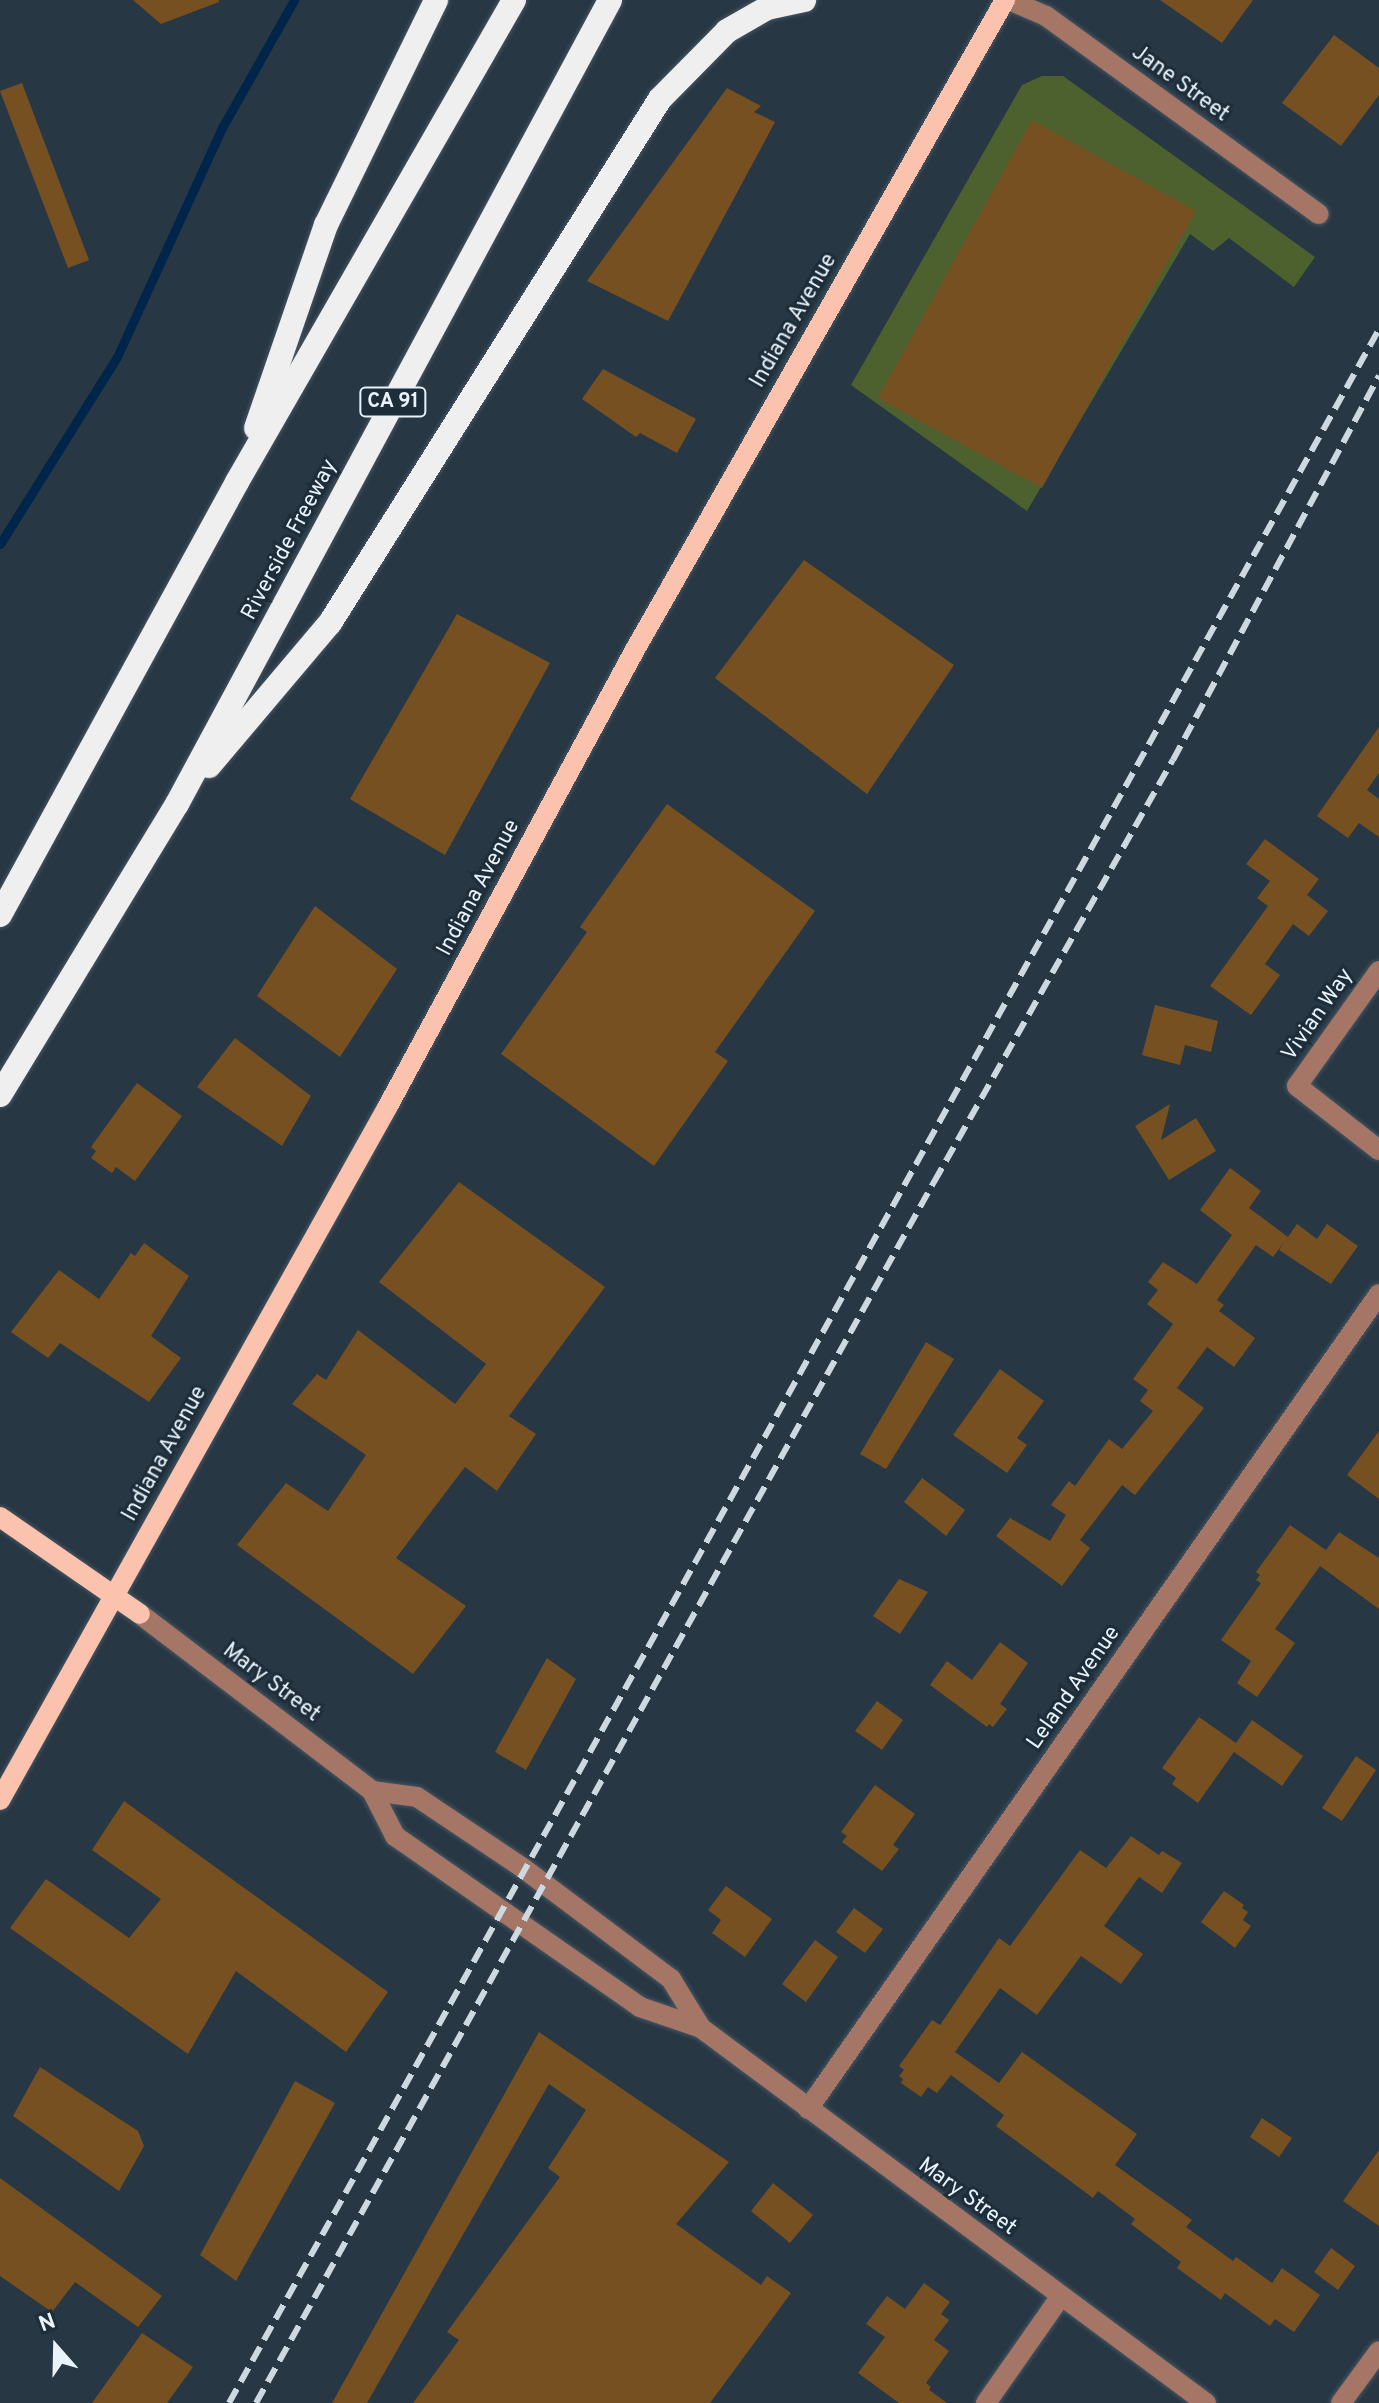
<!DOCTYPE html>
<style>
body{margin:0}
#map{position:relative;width:1379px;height:2403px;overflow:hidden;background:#273744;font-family:Overpass,sans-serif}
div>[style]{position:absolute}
.green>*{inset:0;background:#4d612e}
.stream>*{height:9px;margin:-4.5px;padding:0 4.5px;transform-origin:4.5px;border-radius:4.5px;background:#00254a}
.building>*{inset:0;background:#775022}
.roads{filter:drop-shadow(0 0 2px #465561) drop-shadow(0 0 2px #465561)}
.minor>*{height:20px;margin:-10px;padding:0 10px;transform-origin:10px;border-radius:10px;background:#a57666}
.major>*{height:20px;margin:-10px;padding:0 10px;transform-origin:10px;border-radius:10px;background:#fbc2ae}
.highway>*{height:24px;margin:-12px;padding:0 12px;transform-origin:12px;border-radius:12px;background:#efefef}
.rail>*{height:6px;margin-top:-3px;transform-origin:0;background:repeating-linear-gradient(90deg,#cdd9e1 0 16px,transparent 0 24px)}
span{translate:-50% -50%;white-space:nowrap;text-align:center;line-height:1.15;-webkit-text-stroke:6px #1d2d3a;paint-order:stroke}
.shield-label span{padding:2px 6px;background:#1d2d3a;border:2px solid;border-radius:6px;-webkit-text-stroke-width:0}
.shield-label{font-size:20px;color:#e8f3fb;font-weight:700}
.street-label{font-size:22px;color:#e8f3fb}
.north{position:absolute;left:16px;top:2307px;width:80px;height:80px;-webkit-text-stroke:6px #1d2d3a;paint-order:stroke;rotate:340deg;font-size:22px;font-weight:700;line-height:32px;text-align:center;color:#e8f3fb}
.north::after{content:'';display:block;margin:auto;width:28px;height:36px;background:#e8f3fb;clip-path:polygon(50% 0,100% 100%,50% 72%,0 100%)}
</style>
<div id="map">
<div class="green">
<i style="clip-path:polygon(1042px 76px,1063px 76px,1315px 257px,1294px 287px,1229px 238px,1213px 251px,1190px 234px,1027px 511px,851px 385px,1022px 85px)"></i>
</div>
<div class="stream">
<i style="left:0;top:544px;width:221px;rotate:-58deg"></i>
<i style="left:117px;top:357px;width:254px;rotate:-65.4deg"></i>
<i style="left:223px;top:126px;width:145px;rotate:-60.6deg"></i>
</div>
<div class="building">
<i style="clip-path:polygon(133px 0,219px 0,219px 2px,161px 24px)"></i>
<i style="clip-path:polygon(1160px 0,1253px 0,1222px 43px)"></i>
<i style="clip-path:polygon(1334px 35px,1379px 68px,1379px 95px,1341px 146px,1282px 103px)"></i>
<i style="clip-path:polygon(22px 83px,89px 260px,68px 268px,0 91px)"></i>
<i style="clip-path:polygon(727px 88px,761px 106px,754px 112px,775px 122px,668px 321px,587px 281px)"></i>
<i style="clip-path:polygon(1032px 120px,1196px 211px,1042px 488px,878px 398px)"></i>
<i style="clip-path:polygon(603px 369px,696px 419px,677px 453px,640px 433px,636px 437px,582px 399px)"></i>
<i style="clip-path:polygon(804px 560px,954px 665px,867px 794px,715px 678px)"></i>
<i style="clip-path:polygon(457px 614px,550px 663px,445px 855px,350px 799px)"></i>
<i style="clip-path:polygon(1379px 727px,1379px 773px,1367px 790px,1379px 799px,1379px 837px,1359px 823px,1348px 838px,1317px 816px)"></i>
<i style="clip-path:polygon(667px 804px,815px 911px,715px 1052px,728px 1061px,654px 1166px,501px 1054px,587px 932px,580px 927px)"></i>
<i style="clip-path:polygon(1265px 839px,1319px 879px,1307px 895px,1328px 911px,1309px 936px,1293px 924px,1265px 964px,1280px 975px,1251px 1015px,1210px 986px,1268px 906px,1257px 898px,1270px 881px,1246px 864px)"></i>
<i style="clip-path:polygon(315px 906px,397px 969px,340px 1057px,257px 996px)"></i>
<i style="clip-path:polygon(1155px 1005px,1218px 1021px,1211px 1052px,1185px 1045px,1180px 1065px,1142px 1055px)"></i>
<i style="clip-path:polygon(235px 1038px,311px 1096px,282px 1146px,197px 1087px)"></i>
<i style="clip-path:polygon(137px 1083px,182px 1116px,135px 1181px,116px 1167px,112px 1173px,91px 1158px,96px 1151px,91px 1147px)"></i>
<i style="clip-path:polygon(1170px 1104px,1161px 1140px,1196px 1118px,1216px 1151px,1169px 1180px,1135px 1126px)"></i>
<i style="clip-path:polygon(1230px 1168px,1261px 1191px,1249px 1208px,1288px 1237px,1297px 1224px,1317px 1239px,1327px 1224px,1358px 1246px,1331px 1284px,1279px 1250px,1284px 1242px,1273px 1257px,1256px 1245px,1217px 1300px,1224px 1305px,1219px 1311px,1255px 1338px,1234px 1367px,1207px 1347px,1177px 1388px,1204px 1408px,1135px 1495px,1122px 1485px,1080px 1540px,1090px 1548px,1062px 1586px,996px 1536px,1010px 1518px,1050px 1541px,1066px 1515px,1051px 1505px,1069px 1481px,1075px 1486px,1109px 1439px,1122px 1449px,1153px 1411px,1140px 1401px,1148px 1390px,1133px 1379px,1173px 1324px,1147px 1304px,1158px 1290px,1148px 1282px,1163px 1262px,1197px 1284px,1232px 1235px,1200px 1210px)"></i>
<i style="clip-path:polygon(459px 1182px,605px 1287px,509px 1416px,536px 1434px,497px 1491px,465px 1467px,396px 1558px,466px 1606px,413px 1674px,237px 1545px,286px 1483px,328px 1511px,366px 1455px,292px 1404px,317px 1374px,326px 1380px,358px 1330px,455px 1404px,486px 1364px,379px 1282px)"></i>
<i style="clip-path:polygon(144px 1243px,189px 1276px,151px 1336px,181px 1358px,149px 1402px,60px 1343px,48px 1358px,11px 1332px,59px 1270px,99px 1299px,131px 1253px,135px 1256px)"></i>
<i style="clip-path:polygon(926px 1342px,954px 1359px,886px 1469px,860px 1454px)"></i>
<i style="clip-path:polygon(1000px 1369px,1044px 1401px,1017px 1438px,1027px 1445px,1007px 1473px,953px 1435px)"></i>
<i style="clip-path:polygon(1379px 1431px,1379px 1499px,1347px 1475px)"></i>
<i style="clip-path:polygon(922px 1478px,965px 1510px,946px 1536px,904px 1502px)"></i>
<i style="clip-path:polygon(1290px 1525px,1326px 1550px,1339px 1532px,1379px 1558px,1379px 1609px,1320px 1566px,1275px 1629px,1295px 1643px,1257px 1697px,1237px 1683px,1251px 1661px,1221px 1640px,1261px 1583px,1256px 1580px,1260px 1575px,1256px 1572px)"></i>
<i style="clip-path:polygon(899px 1579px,928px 1592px,900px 1634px,873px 1616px)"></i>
<i style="clip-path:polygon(1000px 1642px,1028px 1663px,1000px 1704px,1007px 1709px,993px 1727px,989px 1724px,987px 1727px,930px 1685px,947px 1661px,972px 1680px)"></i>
<i style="clip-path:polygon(547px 1658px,576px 1679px,526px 1770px,495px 1752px)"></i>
<i style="clip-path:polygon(877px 1701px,903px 1720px,882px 1750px,855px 1731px)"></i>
<i style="clip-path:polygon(1199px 1717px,1236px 1743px,1252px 1720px,1303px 1756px,1282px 1786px,1234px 1752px,1198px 1803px,1172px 1784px,1176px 1778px,1162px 1768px)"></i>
<i style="clip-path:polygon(1356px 1756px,1376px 1770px,1342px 1821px,1322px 1808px)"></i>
<i style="clip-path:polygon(875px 1785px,915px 1814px,893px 1845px,899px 1849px,882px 1871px,842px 1842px,847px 1836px,841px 1832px)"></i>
<i style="clip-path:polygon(124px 1801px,388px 1992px,346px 2052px,236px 1971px,188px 2054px,10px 1928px,46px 1879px,129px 1938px,161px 1899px,92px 1850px)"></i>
<i style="clip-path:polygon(1131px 1836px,1159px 1855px,1162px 1851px,1182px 1863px,1162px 1893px,1139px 1877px,1104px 1926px,1143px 1954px,1121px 1984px,1081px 1956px,1037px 2015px,1000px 1988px,955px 2052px,999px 2083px,1022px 2052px,1137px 2134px,1115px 2165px,1192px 2220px,1186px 2227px,1233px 2261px,1236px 2257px,1272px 2283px,1282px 2268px,1320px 2295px,1294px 2332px,1275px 2319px,1270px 2326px,1225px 2293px,1221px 2300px,1177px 2268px,1181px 2262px,1131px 2224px,1135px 2219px,1098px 2191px,1093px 2198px,996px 2126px,1004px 2115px,951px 2075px,937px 2093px,928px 2087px,921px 2097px,901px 2083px,903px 2079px,899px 2076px,904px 2070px,899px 2066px,932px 2020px,940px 2025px,999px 1938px,1010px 1946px,1080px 1850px,1106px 1868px)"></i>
<i style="clip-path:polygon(726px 1886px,772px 1919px,745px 1957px,712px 1933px,721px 1920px,708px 1910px)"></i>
<i style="clip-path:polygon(1224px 1891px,1244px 1905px,1242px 1908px,1248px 1912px,1243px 1920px,1251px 1926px,1235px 1948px,1201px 1922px)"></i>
<i style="clip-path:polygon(854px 1908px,883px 1929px,865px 1953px,836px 1932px)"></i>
<i style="clip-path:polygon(815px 1940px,838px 1957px,806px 2002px,782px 1984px)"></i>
<i style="clip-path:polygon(539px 2032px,729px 2162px,676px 2224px,761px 2285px,767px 2276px,791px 2293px,710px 2403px,413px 2403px,459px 2340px,447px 2332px,560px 2177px,548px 2168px,586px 2110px,549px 2084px,367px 2403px,332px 2403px)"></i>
<i style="clip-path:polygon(40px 2067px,138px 2131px,144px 2146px,119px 2191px,13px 2116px)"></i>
<i style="clip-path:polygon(295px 2081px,335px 2103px,236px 2281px,200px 2255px)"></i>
<i style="clip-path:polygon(1262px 2118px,1292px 2138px,1279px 2157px,1250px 2137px)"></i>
<i style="clip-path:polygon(1379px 2150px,1379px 2226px,1343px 2201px)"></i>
<i style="clip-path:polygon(0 2178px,162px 2296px,138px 2327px,75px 2282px,52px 2312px,0 2276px)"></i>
<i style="clip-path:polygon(773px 2183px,813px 2215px,790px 2243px,751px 2211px)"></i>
<i style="clip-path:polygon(1331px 2248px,1355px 2266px,1338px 2290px,1314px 2272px)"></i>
<i style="clip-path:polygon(924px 2283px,950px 2302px,941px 2314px,949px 2320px,934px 2340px,949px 2351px,926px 2383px,931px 2387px,929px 2390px,947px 2403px,899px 2403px,858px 2373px,885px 2337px,866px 2324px,887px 2296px,905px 2309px)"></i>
<i style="clip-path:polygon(142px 2333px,193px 2367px,167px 2403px,92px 2403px)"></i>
</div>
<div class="roads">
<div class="minor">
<i style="left:1009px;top:0;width:40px;rotate:23.4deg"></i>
<i style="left:1046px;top:16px;width:337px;rotate:36deg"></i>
<i style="left:1379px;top:971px;width:141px;rotate:125.5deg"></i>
<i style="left:1297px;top:1086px;width:104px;rotate:38deg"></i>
<i style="left:140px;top:1614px;width:292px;rotate:37.3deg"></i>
<i style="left:372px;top:1791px;width:51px;rotate:62.9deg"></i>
<i style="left:395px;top:1836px;width:299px;rotate:34.9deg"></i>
<i style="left:640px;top:2007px;width:65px;rotate:19deg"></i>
<i style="left:701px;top:2028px;width:629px;rotate:36.6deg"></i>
<i style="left:372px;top:1791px;width:45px;rotate:7.6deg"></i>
<i style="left:417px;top:1797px;width:128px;rotate:33.8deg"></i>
<i style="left:523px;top:1868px;width:185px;rotate:36.9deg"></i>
<i style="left:671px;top:1979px;width:57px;rotate:58.5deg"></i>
<i style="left:808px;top:2109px;width:995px;rotate:-54.98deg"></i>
<i style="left:986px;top:2403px;width:131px;rotate:-55deg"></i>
<i style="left:1341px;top:2403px;width:64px;rotate:-53.8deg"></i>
</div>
<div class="major">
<i style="left:0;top:1517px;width:170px;rotate:34.7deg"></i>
<i style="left:0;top:1800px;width:795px;rotate:-60.79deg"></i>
<i style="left:388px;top:1106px;width:521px;rotate:-61.57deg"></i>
<i style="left:636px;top:648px;width:746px;rotate:-60.34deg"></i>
</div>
<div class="highway">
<i style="left:256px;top:428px;width:215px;rotate:-71deg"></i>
<i style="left:326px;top:225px;width:250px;rotate:-63.9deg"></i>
<i style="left:209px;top:766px;width:187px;rotate:-49.8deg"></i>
<i style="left:330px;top:623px;width:619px;rotate:-57.8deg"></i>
<i style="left:660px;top:99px;width:95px;rotate:-45.4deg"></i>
<i style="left:727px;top:31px;width:46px;rotate:-29.9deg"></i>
<i style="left:767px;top:8px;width:38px;rotate:-12deg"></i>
<i style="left:0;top:915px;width:494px;rotate:-61.3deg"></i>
<i style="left:237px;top:482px;width:556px;rotate:-60.11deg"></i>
<i style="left:0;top:1095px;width:341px;rotate:-58.7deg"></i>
<i style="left:177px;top:804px;width:913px;rotate:-61.69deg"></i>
</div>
</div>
<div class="rail">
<i style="left:229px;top:2403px;width:2371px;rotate:-60.99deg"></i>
<i style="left:256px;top:2403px;width:1397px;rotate:-60.96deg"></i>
<i style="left:934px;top:1182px;width:485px;rotate:-60.5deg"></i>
<i style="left:1173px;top:760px;width:436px;rotate:-61.8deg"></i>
</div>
<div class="shield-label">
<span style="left:393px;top:402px">CA 91</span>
</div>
<div class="street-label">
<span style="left:1180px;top:84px;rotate:36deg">Jane Street</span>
<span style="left:794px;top:321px;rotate:-60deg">Indiana Avenue</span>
<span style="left:290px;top:540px;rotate:-62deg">Riverside Freeway</span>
<span style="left:479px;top:888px;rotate:-62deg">Indiana Avenue</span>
<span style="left:1318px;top:1015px;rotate:-55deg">Vivian Way</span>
<span style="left:165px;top:1454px;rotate:-61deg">Indiana Avenue</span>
<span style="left:271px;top:1683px;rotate:37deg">Mary Street</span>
<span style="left:1074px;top:1688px;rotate:-55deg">Leland Avenue</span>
<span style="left:967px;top:2197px;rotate:36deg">Mary Street</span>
</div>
<div class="north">N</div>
</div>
